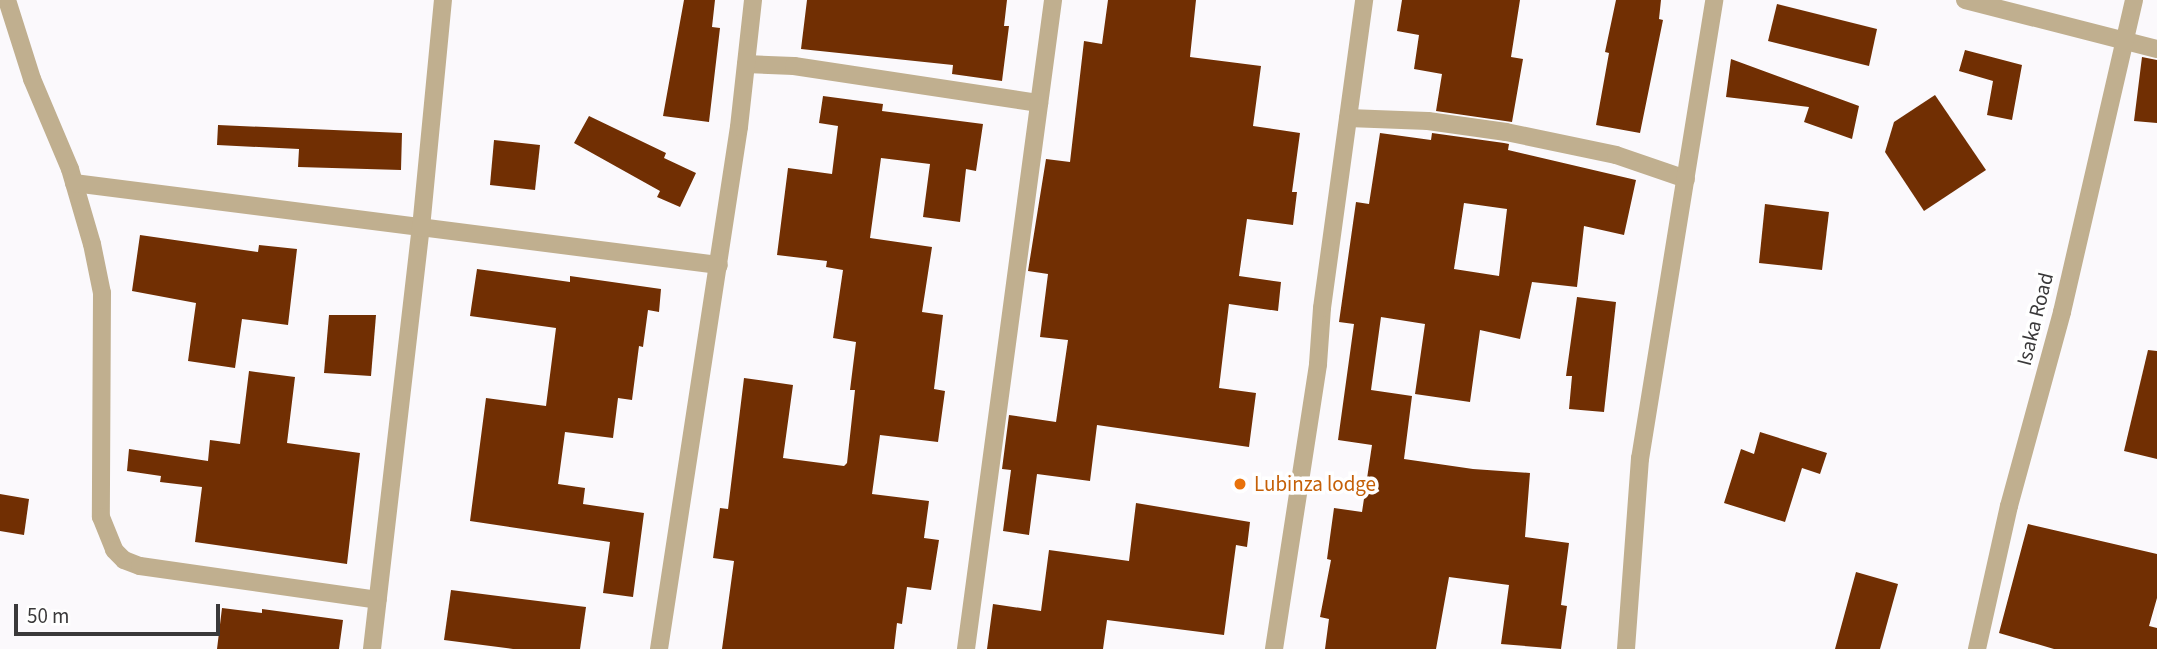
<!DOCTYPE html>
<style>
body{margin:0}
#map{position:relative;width:2157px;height:649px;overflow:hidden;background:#fbf9fc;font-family:"Source Sans 3",sans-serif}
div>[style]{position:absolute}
.building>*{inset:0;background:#712f03}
.minor>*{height:18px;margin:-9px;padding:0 9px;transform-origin:9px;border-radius:9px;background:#c0af8f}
.tertiary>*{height:18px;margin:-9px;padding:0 9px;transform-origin:9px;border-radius:9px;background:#c0af8f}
.dots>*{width:19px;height:19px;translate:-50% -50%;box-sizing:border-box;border:4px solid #fff;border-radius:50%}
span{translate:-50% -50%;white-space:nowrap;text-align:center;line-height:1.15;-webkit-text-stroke:7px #fff;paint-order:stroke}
.street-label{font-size:21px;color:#3a393a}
.food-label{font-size:21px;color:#c56008}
.left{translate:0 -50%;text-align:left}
.scale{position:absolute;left:14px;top:604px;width:206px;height:32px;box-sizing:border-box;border:4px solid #3a393a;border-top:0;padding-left:9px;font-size:21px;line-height:24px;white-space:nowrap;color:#3a393a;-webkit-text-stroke:5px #fff;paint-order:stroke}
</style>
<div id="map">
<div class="building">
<i style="clip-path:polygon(684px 0,715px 0,712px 27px,720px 28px,709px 122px,663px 116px)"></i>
<i style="clip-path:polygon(807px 0,1007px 0,1004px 26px,1009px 26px,1002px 81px,952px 74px,953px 65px,801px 49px)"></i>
<i style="clip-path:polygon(1108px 0,1196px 0,1190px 57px,1261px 66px,1253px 126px,1300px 133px,1292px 192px,1297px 192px,1293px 225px,1247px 219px,1239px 276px,1281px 282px,1278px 311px,1229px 304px,1219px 388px,1256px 393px,1249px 447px,1097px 425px,1090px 481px,1037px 474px,1029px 535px,1003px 531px,1011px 470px,1002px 469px,1009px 415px,1056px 422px,1068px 340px,1040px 337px,1048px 274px,1028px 271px,1046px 159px,1070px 162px,1084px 41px,1102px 44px)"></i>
<i style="clip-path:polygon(1402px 0,1520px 0,1511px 57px,1523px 59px,1512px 122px,1436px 111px,1442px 74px,1414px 69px,1419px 35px,1397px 31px)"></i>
<i style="clip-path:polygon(1616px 0,1661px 0,1659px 19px,1663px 20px,1640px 133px,1596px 125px,1609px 53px,1605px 52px)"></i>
<i style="clip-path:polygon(1777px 4px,1877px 29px,1869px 66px,1768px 41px)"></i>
<i style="clip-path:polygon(1965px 50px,2022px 65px,2012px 120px,1987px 115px,1993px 81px,1959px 71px)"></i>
<i style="clip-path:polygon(2142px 57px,2157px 60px,2157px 123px,2134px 121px)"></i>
<i style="clip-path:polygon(1731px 59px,1859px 106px,1852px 139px,1804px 122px,1809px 107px,1726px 97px)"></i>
<i style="clip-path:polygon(1935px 95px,1986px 170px,1924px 211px,1885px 152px,1894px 122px)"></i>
<i style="clip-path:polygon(823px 96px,883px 104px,882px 111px,983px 124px,976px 171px,966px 169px,960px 222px,923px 217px,930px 164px,881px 158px,870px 238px,932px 247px,922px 312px,943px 315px,934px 389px,945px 391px,938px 442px,880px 435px,872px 494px,929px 501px,924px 538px,939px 540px,931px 590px,907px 587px,902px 624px,897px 623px,894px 649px,722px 649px,734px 561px,713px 558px,720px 508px,728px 509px,744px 378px,793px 385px,783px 458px,844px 466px,847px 463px,855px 390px,850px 390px,856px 342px,833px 338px,843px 270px,826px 267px,827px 261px,777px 255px,788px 168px,832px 174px,838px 126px,819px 123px)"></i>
<i style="clip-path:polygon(589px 116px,666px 153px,664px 158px,696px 173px,680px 207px,657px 197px,660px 191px,574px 143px)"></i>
<i style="clip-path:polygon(218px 125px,402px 133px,401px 170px,298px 167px,299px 149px,217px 145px)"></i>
<i style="clip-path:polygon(evenodd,1380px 133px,1431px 140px,1432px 133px,1504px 143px,1509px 144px,1508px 150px,1636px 180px,1624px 235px,1584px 226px,1577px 287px,1532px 282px,1520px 339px,1480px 330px,1470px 402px,1415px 394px,1425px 324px,1381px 317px,1371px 390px,1412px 396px,1404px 459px,1473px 469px,1530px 473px,1525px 537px,1569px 543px,1561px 605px,1567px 606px,1561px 649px,1501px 644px,1509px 585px,1449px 577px,1436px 649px,1325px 649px,1329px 619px,1320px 617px,1331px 560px,1327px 559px,1334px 508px,1362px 512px,1372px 445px,1338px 440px,1354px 324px,1339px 322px,1356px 202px,1369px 204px,1380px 133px,1464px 203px,1507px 209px,1499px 276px,1454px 269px,1464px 203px)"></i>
<i style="clip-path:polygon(494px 140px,540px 145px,535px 190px,490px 185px)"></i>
<i style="clip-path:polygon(1765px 204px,1829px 212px,1822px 270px,1759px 263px)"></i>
<i style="clip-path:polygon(140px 235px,258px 252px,259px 245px,297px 249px,288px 325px,242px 319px,235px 368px,188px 361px,196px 303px,132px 291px)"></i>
<i style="clip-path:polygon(477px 269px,570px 282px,570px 276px,661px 289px,659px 312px,648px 310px,643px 347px,639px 346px,632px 400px,618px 398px,613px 438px,565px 432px,558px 484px,585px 488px,583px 504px,644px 513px,633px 597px,603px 593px,610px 542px,470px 521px,486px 398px,546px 406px,556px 328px,470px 316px)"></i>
<i style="clip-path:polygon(1577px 297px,1616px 302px,1604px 412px,1569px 409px,1572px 376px,1566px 376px)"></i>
<i style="clip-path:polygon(329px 315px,376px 315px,371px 376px,324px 373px)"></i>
<i style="clip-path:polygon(2148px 350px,2157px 351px,2157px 459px,2124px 451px)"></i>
<i style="clip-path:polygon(249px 371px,295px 377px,287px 443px,360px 453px,347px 564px,195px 542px,202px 487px,160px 482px,161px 476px,127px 471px,129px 449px,208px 461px,210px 440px,240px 444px)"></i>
<i style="clip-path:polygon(1760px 432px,1827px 453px,1820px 474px,1802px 468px,1785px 522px,1724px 503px,1741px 449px,1754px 454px)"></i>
<i style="clip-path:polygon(0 494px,29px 499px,24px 535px,0 531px)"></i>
<i style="clip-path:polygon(1136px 503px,1250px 522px,1247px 547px,1236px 545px,1224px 635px,1107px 620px,1103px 649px,987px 649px,993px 604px,1041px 611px,1049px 550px,1129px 561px)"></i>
<i style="clip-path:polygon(2028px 524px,2157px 554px,2157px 598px,2149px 626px,2157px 628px,2157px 649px,2054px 649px,1999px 633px)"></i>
<i style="clip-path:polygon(1856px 572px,1898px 584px,1880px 649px,1835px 649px)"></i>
<i style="clip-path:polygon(451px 590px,586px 607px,580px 649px,513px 649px,444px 640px)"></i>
<i style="clip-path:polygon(222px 608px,262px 613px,262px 609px,343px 620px,339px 649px,217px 649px)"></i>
</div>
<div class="minor">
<i style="left:7px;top:0;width:83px;rotate:72.4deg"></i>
<i style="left:32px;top:79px;width:98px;rotate:67.1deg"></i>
<i style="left:70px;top:169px;width:78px;rotate:73.7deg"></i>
<i style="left:92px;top:244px;width:50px;rotate:78.5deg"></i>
<i style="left:102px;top:293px;width:224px;rotate:90.3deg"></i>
<i style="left:101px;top:517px;width:35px;rotate:68deg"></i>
<i style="left:114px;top:550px;width:14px;rotate:45deg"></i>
<i style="left:124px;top:560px;width:17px;rotate:21deg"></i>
<i style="left:140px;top:566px;width:240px;rotate:8.1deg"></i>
<i style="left:1965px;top:0;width:198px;rotate:14.3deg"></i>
<i style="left:746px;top:64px;width:48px;rotate:2.4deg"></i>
<i style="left:794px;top:66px;width:248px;rotate:8.6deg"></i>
<i style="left:1348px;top:118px;width:80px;rotate:2.1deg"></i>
<i style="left:1428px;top:121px;width:79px;rotate:8deg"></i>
<i style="left:1506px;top:132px;width:112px;rotate:11.8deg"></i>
<i style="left:1616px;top:155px;width:74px;rotate:18.9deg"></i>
<i style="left:74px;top:183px;width:650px;rotate:7.25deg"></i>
<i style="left:372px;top:649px;width:424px;rotate:-83.4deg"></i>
<i style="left:421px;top:228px;width:229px;rotate:-84.5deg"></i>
<i style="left:659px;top:649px;width:528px;rotate:-81.29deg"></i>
<i style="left:739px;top:127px;width:128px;rotate:-83.7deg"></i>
<i style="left:966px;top:649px;width:655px;rotate:-82.36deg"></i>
<i style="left:1274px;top:649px;width:288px;rotate:-81.2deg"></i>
<i style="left:1318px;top:364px;width:56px;rotate:-85.9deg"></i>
<i style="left:1322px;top:308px;width:311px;rotate:-82.2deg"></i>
<i style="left:1626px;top:649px;width:191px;rotate:-85.8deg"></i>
<i style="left:1640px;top:459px;width:465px;rotate:-80.8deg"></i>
</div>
<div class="tertiary">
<i style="left:1977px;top:649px;width:147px;rotate:-77.4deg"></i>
<i style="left:2009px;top:506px;width:201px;rotate:-74.7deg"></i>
<i style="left:2062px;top:312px;width:320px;rotate:-77deg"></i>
</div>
<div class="dots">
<i style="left:1240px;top:484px;background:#e8710a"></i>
</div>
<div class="street-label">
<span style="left:2035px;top:319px;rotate:-76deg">Isaka Road</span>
</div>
<div class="food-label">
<span class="left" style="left:1254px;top:484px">Lubinza lodge</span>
</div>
<div class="scale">50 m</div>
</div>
